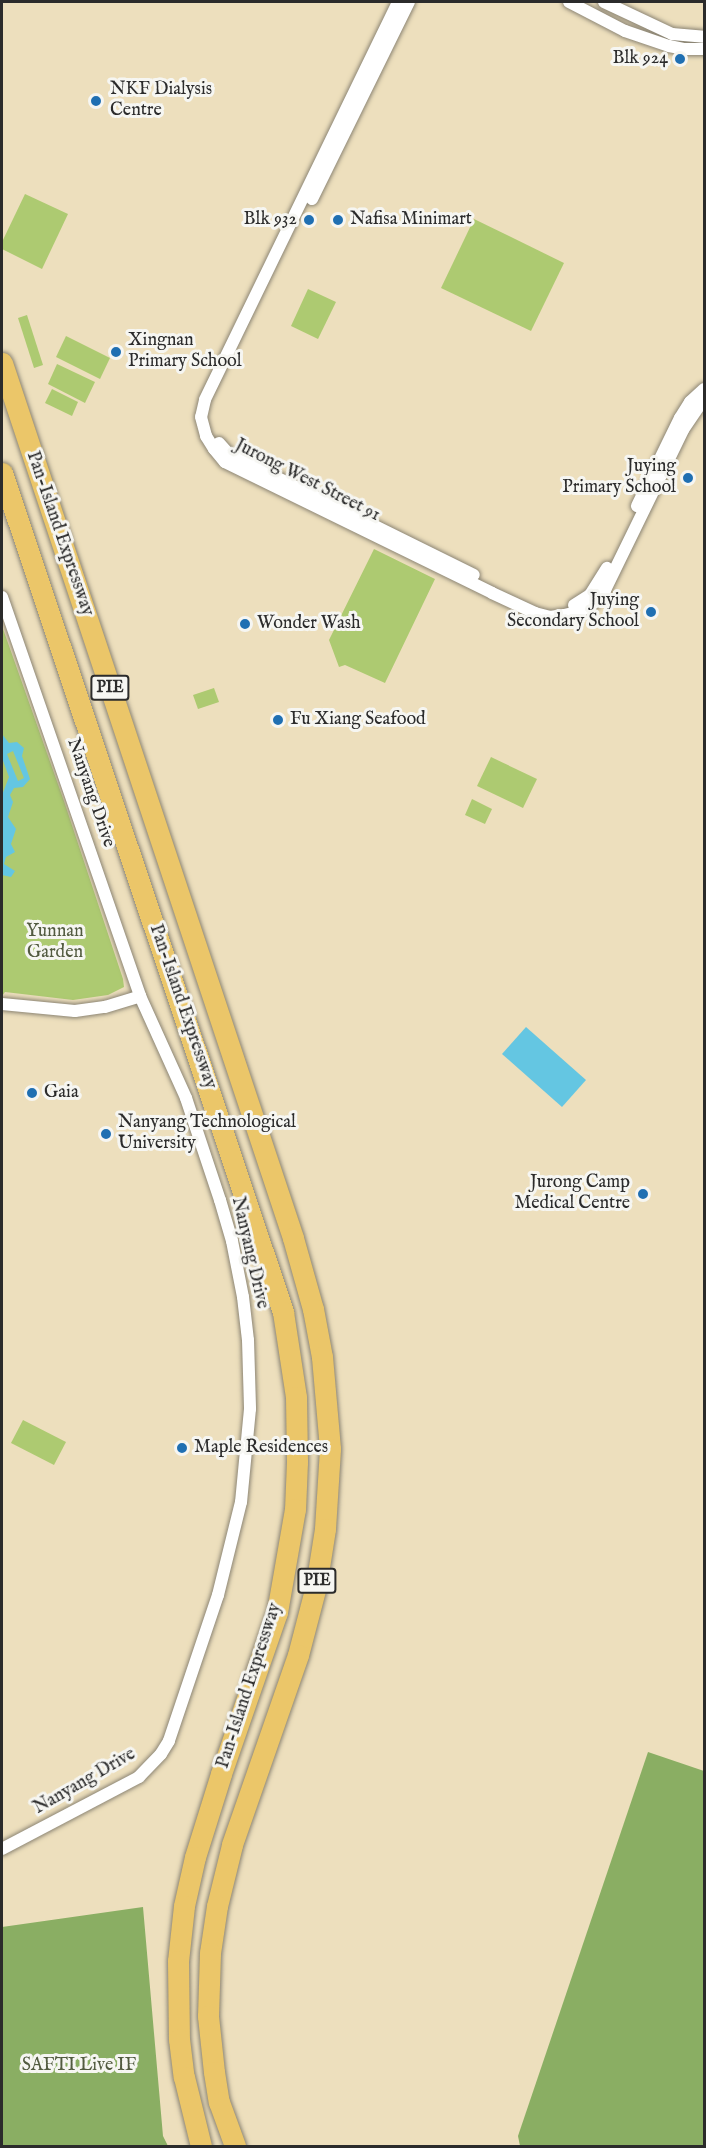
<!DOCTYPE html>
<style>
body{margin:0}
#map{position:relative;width:706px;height:2148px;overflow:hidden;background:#eddfbd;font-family:"IM FELL English",serif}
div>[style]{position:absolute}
.green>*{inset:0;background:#adca71}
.forest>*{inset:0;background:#8aae63}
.water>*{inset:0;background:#64c6e2}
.roads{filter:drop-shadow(0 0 2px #8c8574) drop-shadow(0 0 2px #8c8574)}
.street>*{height:12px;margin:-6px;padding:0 6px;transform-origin:6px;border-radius:6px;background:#fff}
.highway>*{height:21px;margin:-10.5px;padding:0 10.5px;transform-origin:10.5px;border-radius:10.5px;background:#ebc669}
.dots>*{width:16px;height:16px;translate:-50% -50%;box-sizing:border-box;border:3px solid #f6f6f2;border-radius:50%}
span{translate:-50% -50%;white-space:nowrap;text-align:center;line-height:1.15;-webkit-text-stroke:6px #f6f6f2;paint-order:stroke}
.shield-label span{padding:2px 4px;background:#f6f6f2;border:2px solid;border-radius:4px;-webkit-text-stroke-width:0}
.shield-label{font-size:16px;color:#2b2b2b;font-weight:700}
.poi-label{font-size:18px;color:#2b2b2b}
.right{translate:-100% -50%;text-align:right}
.left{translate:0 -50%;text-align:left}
.street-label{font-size:18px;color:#2b2b2b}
.park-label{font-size:18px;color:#525b40}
.frame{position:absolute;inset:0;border:3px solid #2b2b2b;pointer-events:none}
</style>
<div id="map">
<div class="green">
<i style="clip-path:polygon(25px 194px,68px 214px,42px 269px,2px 249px,2px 242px)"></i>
<i style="clip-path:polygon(474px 219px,564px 263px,531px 331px,441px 288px)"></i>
<i style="clip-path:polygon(308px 289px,336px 302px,318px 339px,291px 326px)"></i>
<i style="clip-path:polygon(27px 315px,43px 365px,34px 368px,18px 318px)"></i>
<i style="clip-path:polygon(66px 336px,110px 358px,100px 379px,56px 357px)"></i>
<i style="clip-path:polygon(57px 364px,95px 382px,85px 403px,48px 384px)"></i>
<i style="clip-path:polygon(52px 389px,78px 402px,72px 416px,45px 403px)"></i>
<i style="clip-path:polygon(374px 549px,435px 579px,385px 683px,345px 665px,339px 667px,329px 640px)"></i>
<i style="clip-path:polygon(2px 626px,64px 801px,123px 979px,124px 987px,108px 995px,73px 1000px,5px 992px,2px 996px)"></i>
<i style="clip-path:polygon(214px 688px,219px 702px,198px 709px,193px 695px)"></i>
<i style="clip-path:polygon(491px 757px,537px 779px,523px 808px,477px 786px)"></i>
<i style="clip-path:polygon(472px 799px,492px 809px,485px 824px,465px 815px)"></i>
<i style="clip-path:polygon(23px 1420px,66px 1442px,54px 1465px,11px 1443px)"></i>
</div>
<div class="forest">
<i style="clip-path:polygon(648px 1752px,704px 1771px,704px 2146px,520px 2146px,518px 2136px)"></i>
<i style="clip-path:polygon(143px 1907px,163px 2136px,168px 2146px,2px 2146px,2px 1927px)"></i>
</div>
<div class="water">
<i style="clip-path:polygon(evenodd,2px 734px,9px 743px,17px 742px,24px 748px,22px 756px,30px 779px,23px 787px,14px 788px,10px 795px,13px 802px,8px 817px,16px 829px,11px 844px,15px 852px,6px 857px,4px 864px,15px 871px,11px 877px,2px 875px,2px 795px,9px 777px,2px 758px,2px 734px,13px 751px,24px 778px,18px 781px,7px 754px,13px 751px)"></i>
<i style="clip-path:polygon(526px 1027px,586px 1080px,562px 1107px,502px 1054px)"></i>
</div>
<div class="roads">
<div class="street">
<i style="left:398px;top:2px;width:442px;rotate:115.9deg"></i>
<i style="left:205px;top:400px;width:17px;rotate:103deg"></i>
<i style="left:201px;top:417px;width:20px;rotate:75deg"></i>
<i style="left:206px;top:436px;width:15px;rotate:58deg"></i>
<i style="left:214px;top:449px;width:17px;rotate:50deg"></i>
<i style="left:225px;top:462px;width:297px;rotate:26.1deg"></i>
<i style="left:492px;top:593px;width:47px;rotate:24.9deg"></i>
<i style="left:535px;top:613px;width:16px;rotate:15deg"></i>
<i style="left:550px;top:617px;width:14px;rotate:-8deg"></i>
<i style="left:564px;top:615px;width:17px;rotate:-13deg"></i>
<i style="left:581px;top:611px;width:17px;rotate:-33deg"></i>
<i style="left:595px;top:602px;width:16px;rotate:-50deg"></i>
<i style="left:605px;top:590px;width:178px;rotate:-64deg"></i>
<i style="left:683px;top:430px;width:37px;rotate:-56deg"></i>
<i style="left:569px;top:2px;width:63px;rotate:27.4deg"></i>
<i style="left:625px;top:31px;width:46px;rotate:18.8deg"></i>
<i style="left:669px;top:46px;width:16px;rotate:11deg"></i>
<i style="left:685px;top:49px;width:19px"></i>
<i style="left:604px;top:2px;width:75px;rotate:25.2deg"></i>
<i style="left:672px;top:34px;width:32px;rotate:5deg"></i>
<i style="left:312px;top:199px;width:220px;rotate:-63.8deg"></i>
<i style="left:219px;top:443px;width:15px;rotate:48deg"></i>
<i style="left:229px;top:454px;width:273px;rotate:26.3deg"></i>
<i style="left:637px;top:506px;width:98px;rotate:-64deg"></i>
<i style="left:680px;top:418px;width:19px;rotate:-58deg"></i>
<i style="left:690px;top:402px;width:19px;rotate:-43deg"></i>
<i style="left:2px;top:597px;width:422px;rotate:70.9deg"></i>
<i style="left:140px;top:996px;width:112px;rotate:65.7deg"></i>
<i style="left:186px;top:1098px;width:108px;rotate:71.6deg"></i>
<i style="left:220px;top:1200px;width:43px;rotate:73.7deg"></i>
<i style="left:232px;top:1241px;width:57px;rotate:78.9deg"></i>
<i style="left:243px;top:1297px;width:43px;rotate:83.4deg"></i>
<i style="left:248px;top:1340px;width:69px;rotate:88.3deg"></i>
<i style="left:250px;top:1409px;width:93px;rotate:95.5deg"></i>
<i style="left:241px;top:1502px;width:96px;rotate:103.9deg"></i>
<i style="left:218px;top:1595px;width:154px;rotate:108.6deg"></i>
<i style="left:169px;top:1741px;width:15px;rotate:122deg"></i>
<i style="left:161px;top:1754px;width:32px;rotate:134deg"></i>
<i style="left:139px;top:1777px;width:155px;rotate:152.3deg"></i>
<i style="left:574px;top:605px;width:19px;rotate:-32deg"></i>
<i style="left:590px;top:595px;width:32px;rotate:-58deg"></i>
<i style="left:2px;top:1004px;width:73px;rotate:5.5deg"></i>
<i style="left:75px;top:1011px;width:30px;rotate:-8deg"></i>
<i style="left:105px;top:1007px;width:37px;rotate:-17deg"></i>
</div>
<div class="highway">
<i style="left:2px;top:363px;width:922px;rotate:71.6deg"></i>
<i style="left:293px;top:1238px;width:74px;rotate:74.3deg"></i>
<i style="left:313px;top:1309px;width:49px;rotate:79.4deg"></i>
<i style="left:322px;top:1357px;width:92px;rotate:85deg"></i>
<i style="left:330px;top:1449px;width:80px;rotate:93.6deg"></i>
<i style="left:325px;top:1529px;width:58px;rotate:99deg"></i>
<i style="left:316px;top:1586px;width:71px;rotate:104.6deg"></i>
<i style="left:298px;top:1655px;width:201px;rotate:109.2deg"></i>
<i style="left:232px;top:1845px;width:63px;rotate:103.8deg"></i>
<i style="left:217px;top:1906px;width:48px;rotate:98.5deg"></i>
<i style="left:210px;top:1953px;width:63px;rotate:91.8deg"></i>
<i style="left:208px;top:2016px;width:56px;rotate:83.9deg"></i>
<i style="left:214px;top:2072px;width:30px;rotate:81deg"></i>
<i style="left:219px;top:2102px;width:47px;rotate:70deg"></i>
<i style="left:2px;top:473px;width:885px;rotate:71.48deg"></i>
<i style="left:283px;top:1312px;width:86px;rotate:81.3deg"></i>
<i style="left:296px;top:1397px;width:65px;rotate:89.1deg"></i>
<i style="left:297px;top:1462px;width:47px;rotate:92.4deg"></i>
<i style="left:295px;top:1509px;width:105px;rotate:99.9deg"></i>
<i style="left:277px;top:1612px;width:171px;rotate:109.1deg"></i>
<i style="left:221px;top:1774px;width:87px;rotate:107.4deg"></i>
<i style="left:195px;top:1857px;width:50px;rotate:102.7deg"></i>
<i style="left:184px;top:1906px;width:55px;rotate:96.2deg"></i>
<i style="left:178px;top:1961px;width:78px;rotate:89.3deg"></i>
<i style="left:179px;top:2039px;width:38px;rotate:83deg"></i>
<i style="left:184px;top:2077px;width:71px;rotate:76.2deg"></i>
</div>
</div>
<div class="dots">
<i style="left:680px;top:59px;background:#1f6fb2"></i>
<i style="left:96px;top:101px;background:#1f6fb2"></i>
<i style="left:309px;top:220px;background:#1f6fb2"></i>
<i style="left:338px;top:220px;background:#1f6fb2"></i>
<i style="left:116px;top:352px;background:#1f6fb2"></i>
<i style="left:688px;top:478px;background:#1f6fb2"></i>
<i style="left:651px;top:612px;background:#1f6fb2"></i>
<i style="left:245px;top:624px;background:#1f6fb2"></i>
<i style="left:278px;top:720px;background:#1f6fb2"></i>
<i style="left:32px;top:1093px;background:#1f6fb2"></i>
<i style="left:106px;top:1134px;background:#1f6fb2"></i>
<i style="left:643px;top:1194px;background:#1f6fb2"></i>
<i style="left:182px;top:1448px;background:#1f6fb2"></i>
</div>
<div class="shield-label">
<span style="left:110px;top:688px">PIE</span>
<span style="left:317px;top:1581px">PIE</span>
</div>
<div class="poi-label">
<span class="right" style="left:668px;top:59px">Blk 924</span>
<span class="left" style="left:110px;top:101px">NKF Dialysis<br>Centre</span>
<span class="right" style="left:297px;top:220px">Blk 932</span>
<span class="left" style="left:350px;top:220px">Nafisa Minimart</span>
<span class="left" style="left:128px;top:352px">Xingnan<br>Primary School</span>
<span class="right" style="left:676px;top:478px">Juying<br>Primary School</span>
<span class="right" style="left:639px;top:612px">Juying<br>Secondary School</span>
<span class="left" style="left:257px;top:624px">Wonder Wash</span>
<span class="left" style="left:290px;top:720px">Fu Xiang Seafood</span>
<span class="left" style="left:44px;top:1093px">Gaia</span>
<span class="left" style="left:118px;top:1134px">Nanyang Technological<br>University</span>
<span class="right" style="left:630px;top:1194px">Jurong Camp<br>Medical Centre</span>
<span class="left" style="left:194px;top:1448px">Maple Residences</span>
</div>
<div class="street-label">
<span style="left:307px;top:481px;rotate:27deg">Jurong West Street 91</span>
<span style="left:59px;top:534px;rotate:71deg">Pan-Island Expressway</span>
<span style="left:90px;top:793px;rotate:71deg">Nanyang Drive</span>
<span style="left:182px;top:1007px;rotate:71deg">Pan-Island Expressway</span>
<span style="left:249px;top:1253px;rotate:77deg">Nanyang Drive</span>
<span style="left:250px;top:1686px;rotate:-72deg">Pan-Island Expressway</span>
<span style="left:85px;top:1782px;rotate:-30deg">Nanyang Drive</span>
</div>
<div class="park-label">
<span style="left:55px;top:943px">Yunnan<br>Garden</span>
<span style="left:79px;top:2066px">SAFTI Live IF</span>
</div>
<div class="frame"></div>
</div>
